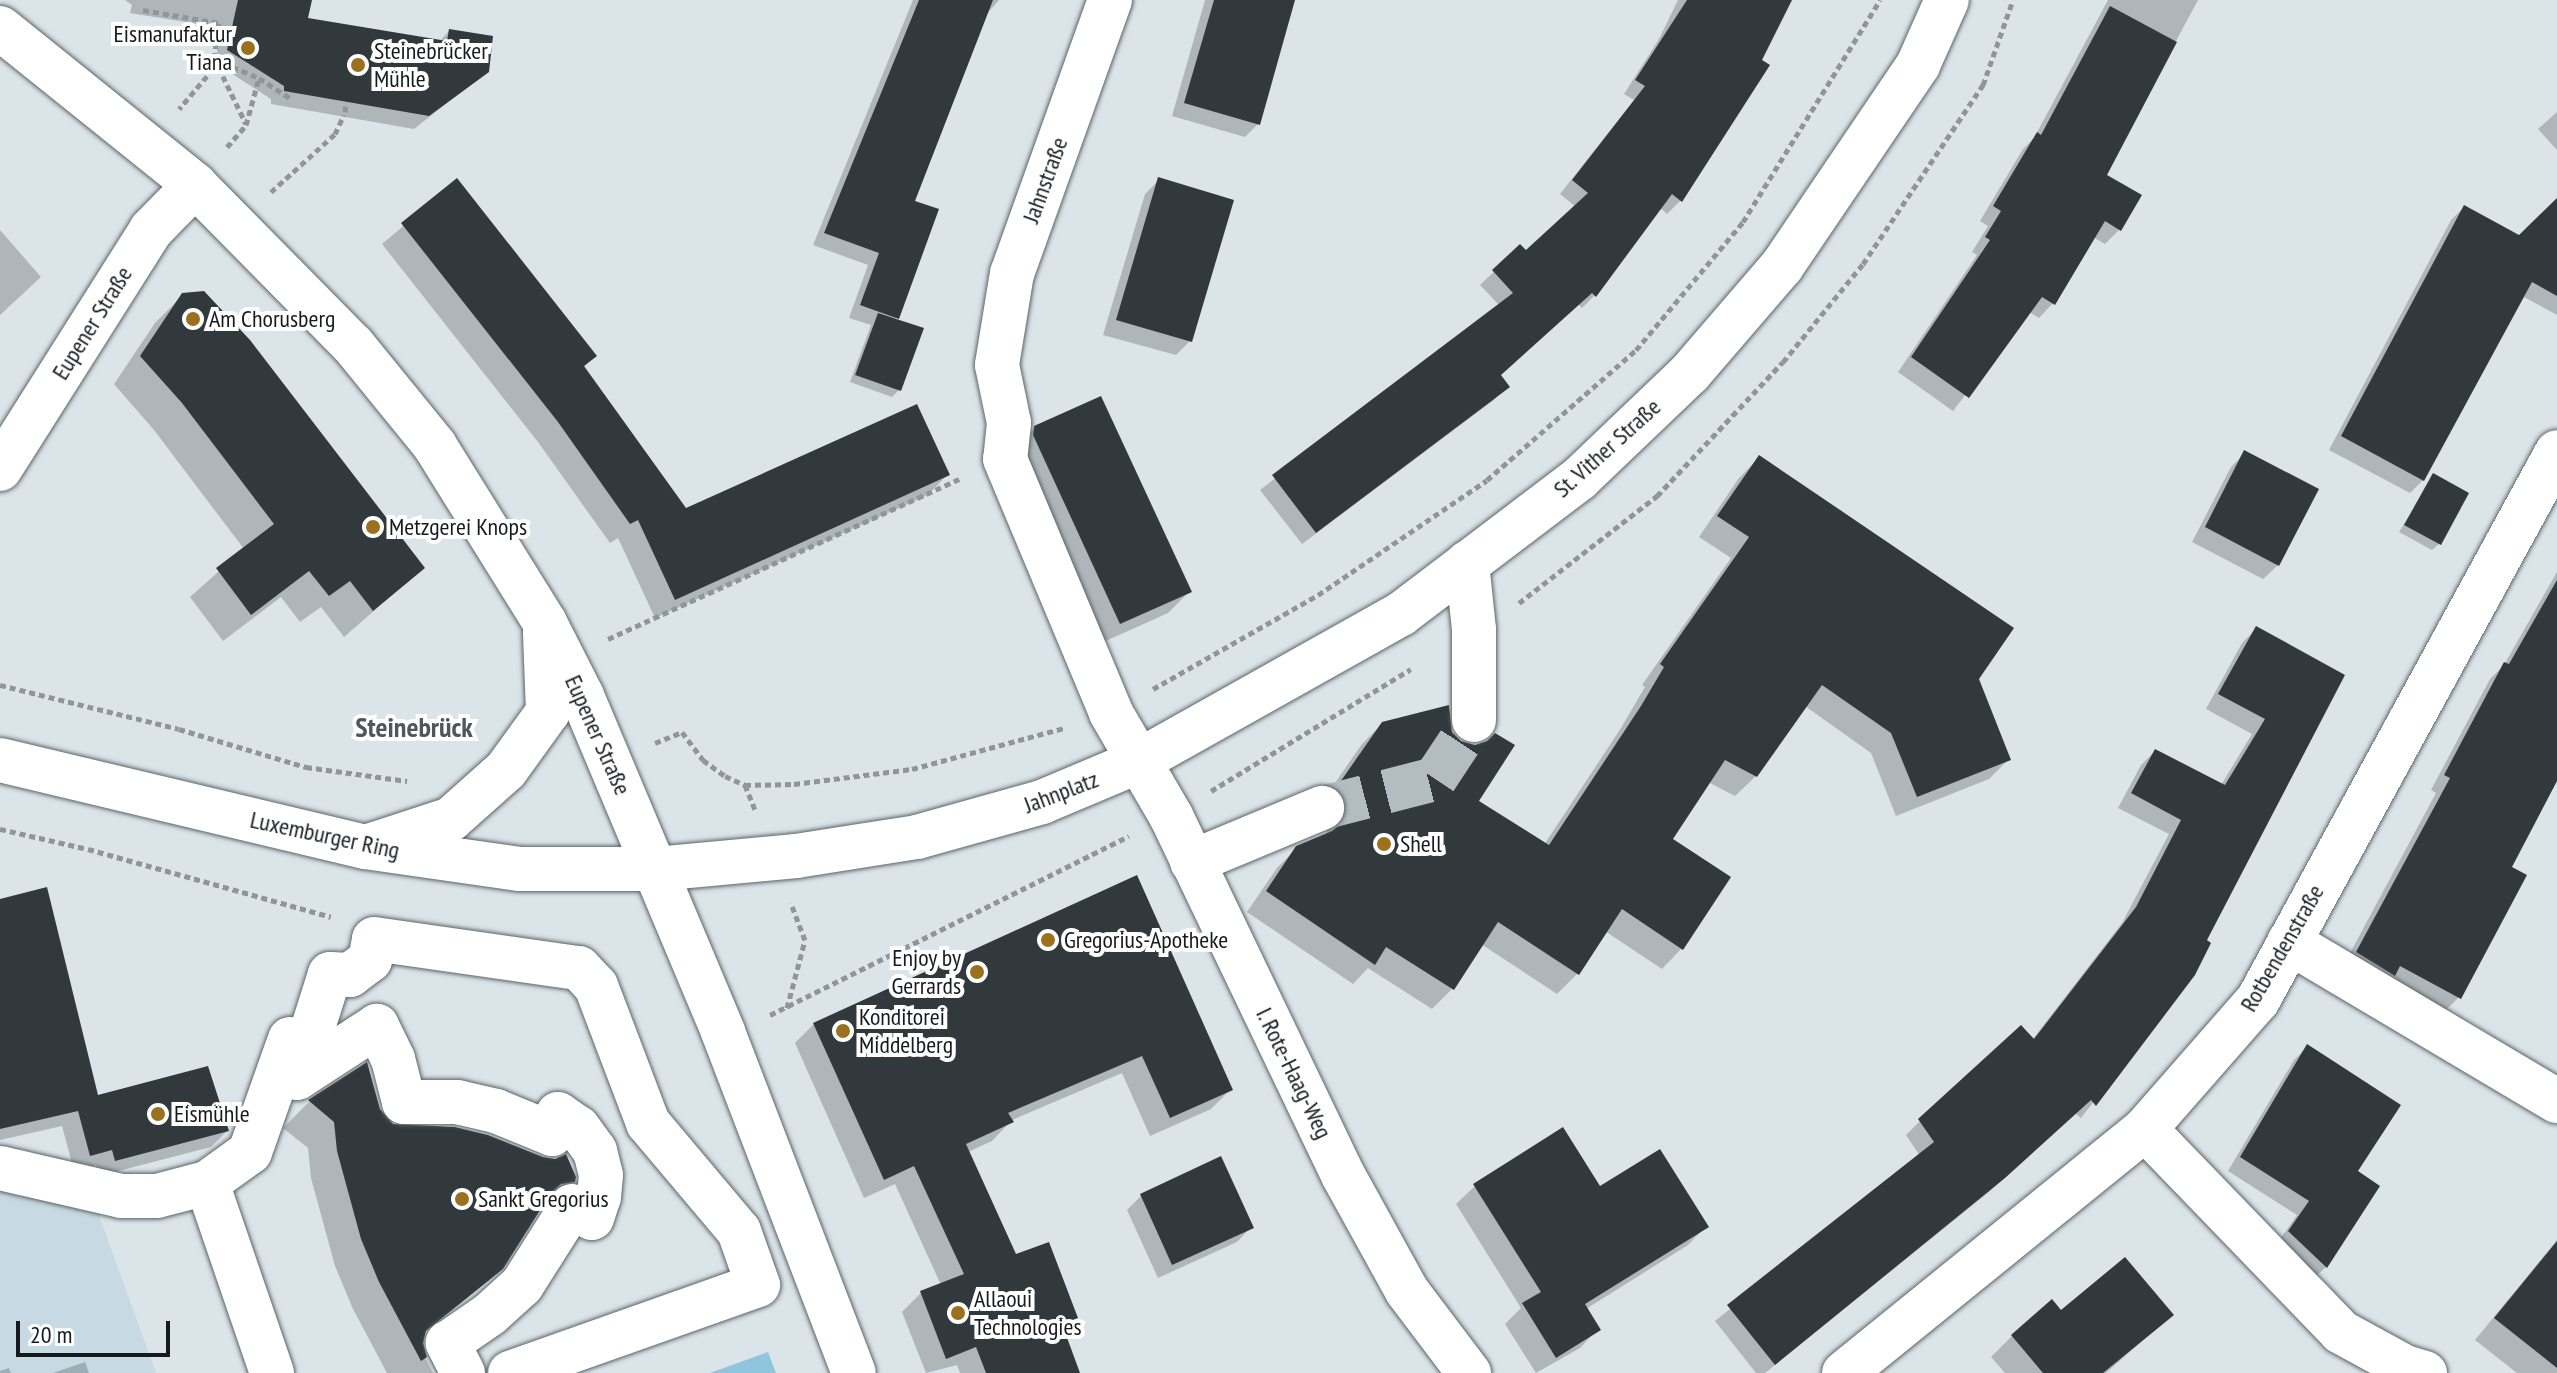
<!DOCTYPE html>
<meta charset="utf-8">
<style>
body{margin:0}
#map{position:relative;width:2557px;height:1373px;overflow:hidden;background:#dae4e9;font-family:"PT Sans Narrow",sans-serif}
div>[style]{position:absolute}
.built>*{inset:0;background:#c7d9e2}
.green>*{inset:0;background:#90c5de}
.shadow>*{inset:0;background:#0003}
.building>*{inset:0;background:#31393d}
.minor-tunnel>*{height:44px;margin-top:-22px;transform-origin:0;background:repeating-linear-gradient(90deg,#b3bcc0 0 44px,transparent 0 66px)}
.path>*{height:5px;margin-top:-2.5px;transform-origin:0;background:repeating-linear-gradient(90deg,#8f969a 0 6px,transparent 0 10px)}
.roads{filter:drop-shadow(0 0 2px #5c6468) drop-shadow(0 0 2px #5c6468)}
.minor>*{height:44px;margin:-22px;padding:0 22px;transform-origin:22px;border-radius:22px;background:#fff}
.major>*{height:44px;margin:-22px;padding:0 22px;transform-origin:22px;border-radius:22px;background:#fff}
.dots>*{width:22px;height:22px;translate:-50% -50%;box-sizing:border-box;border:4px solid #fff;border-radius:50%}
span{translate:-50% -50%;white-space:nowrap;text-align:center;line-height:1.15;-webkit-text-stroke:8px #fff;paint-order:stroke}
.poi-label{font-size:24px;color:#171a1c}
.right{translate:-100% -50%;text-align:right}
.left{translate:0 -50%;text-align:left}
.street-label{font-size:24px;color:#171a1c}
.quarter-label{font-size:28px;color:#4e575b;font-weight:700}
.scale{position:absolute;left:16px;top:1321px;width:154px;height:36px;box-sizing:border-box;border:4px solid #171a1c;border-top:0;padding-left:10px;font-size:24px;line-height:28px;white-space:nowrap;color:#171a1c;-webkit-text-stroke:6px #fff;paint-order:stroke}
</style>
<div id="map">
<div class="built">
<i style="clip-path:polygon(0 1188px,97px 1210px,156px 1373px,0 1373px)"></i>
</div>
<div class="green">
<i style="clip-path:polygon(768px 1352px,776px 1373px,710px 1373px)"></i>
</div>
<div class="shadow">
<i style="clip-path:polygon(125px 0,310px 0,306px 20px,439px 42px,449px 31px,488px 71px,414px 129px,271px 104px,271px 99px,215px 63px,222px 28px,130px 13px,132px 5px)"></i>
<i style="clip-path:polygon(913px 0,999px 0,985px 16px,913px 202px,895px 321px,899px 390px,892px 397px,850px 382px,871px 325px,849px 318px,868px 265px,813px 245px)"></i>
<i style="clip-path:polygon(1205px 0,1293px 0,1258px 124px,1245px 137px,1172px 116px)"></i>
<i style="clip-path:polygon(1678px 0,1790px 0,1760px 61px,1768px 66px,1680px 201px,1667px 214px,1659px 207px,1595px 295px,1582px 308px,1578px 304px,1499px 376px,1507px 386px,1494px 400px,1302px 544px,1260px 490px,1500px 306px,1480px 285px,1520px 247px,1526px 253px,1576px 207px,1560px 194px,1634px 100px,1624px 94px,1659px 39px)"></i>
<i style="clip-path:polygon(2108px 0,2198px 0,2104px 175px,2119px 230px,2105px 244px,2093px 237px,2053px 303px,2039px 318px,2029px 312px,1953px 411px,1898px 372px,1977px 255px,1972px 252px,1988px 226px,1980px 221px,2023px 149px,2034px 138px)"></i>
<i style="clip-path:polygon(2557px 112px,2557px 150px,2538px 129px)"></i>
<i style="clip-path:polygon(1159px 180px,1190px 341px,1176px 355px,1103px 335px,1145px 194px)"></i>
<i style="clip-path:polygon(457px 181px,594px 356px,583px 368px,685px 510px,947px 475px,928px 495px,655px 618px,618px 538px,610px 543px,538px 442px,382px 244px)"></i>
<i style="clip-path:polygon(2464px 207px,2520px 238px,2557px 209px,2557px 315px,2522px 296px,2423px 480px,2410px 493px,2329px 450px,2451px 220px)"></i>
<i style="clip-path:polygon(0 230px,41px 277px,0 315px)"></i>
<i style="clip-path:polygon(183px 295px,423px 568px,344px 637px,321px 607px,300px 622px,281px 597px,223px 641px,190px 597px,244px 549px,154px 430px,114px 384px,155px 323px)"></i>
<i style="clip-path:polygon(1035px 428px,1189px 592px,1168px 613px,1099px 644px,1014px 449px)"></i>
<i style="clip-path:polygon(2245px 453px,2278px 565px,2263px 579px,2192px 542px,2231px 467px)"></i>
<i style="clip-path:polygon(1759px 458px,1976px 679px,2009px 759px,1989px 779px,1896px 816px,1871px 753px,1805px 706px,1756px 776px,1735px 796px,1708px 782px,1670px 840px,1682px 948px,1662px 969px,1605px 931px,1577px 974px,1557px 994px,1481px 944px,1453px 988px,1432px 1009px,1368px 968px,1353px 984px,1247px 912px,1277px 868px,1298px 847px,1327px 834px,1326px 820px,1317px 809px,1362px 744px,1383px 723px,1450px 733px,1476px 801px,1544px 845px,1621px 728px,1645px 687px,1642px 685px,1731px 558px,1699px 537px,1739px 478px)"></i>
<i style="clip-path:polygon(2434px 476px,2439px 544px,2432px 550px,2399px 532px)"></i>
<i style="clip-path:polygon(2557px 572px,2557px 777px,2510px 868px,2459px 997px,2444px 1012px,2342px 968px,2436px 793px,2431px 790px,2490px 679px,2504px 665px)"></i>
<i style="clip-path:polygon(2256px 629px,2343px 676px,2205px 941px,2193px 974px,2081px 1118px,2075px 1113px,1989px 1192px,1765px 1373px,1756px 1373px,1715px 1321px,1920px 1156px,1906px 1135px,1920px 1121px,2032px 1040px,2122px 923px,2169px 834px,2118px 808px,2141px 765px,2155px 751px,2221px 785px,2252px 734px,2206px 709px,2242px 643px)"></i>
<i style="clip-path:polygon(1136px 878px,1230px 1090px,1211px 1109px,1150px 1136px,1122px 1073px,1012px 1120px,992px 1141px,968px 1152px,1015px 1257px,1076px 1317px,1062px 1331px,1078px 1373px,960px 1373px,957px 1365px,926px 1373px,902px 1312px,921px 1293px,941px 1285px,895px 1184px,864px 1198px,795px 1043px,814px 1024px)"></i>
<i style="clip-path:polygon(0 901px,96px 1098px,227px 1131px,211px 1147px,99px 1176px,96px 1165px,74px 1171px,62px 1126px,0 1140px)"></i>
<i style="clip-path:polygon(2307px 1047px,2355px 1172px,2378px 1186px,2326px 1267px,2312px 1280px,2276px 1245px,2297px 1215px,2228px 1171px,2294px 1060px)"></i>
<i style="clip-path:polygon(366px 1066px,378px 1110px,392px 1126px,543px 1159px,556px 1161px,565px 1156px,570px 1163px,573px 1181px,547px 1208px,538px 1209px,501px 1268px,417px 1337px,424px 1336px,424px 1355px,433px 1373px,387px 1373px,353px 1309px,335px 1266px,311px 1178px,308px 1148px,283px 1128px,309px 1102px)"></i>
<i style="clip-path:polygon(1220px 1159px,1251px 1227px,1237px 1242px,1158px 1278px,1127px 1210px,1141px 1196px)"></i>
<i style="clip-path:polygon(1475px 1186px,1600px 1189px,1706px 1226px,1688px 1245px,1586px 1309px,1598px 1329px,1580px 1348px,1536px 1373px,1505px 1324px,1521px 1308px,1456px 1204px)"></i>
<i style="clip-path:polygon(2557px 1240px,2557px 1373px,2517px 1373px,2475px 1340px)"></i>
<i style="clip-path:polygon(2061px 1312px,2171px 1315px,2106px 1373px,2005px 1373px,1991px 1357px,2012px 1336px)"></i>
<i style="clip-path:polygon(85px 1362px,89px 1373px,53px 1373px)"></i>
<i style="clip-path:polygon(9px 1368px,11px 1373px,0 1373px,0 1371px)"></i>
</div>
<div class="building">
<i style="clip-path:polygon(238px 0,312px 0,308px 18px,447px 41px,449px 29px,493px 36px,489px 72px,429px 116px,284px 91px,284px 86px,227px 50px)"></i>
<i style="clip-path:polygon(919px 0,993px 0,915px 201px,939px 209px,899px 319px,860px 305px,879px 253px,824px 233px)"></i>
<i style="clip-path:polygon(1214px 0,1295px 0,1260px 125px,1184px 103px)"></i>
<i style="clip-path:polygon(1687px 0,1792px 0,1762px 60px,1770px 65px,1682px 202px,1672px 194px,1596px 297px,1592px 293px,1501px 375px,1510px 387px,1316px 533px,1272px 475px,1513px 293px,1492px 270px,1520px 244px,1526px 250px,1588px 193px,1572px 180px,1645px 86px,1635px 80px)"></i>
<i style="clip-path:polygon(2110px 6px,2177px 42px,2107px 175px,2142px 195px,2121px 231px,2105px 221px,2055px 305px,2042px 297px,1969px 398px,1911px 357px,1990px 240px,1985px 237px,2001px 211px,1993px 206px,2037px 132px,2041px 135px)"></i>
<i style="clip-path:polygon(1158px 177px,1234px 200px,1192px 342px,1116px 320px)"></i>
<i style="clip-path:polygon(457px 178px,597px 356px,584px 366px,686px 508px,917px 404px,950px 475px,675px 600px,638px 520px,630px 524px,558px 422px,401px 223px)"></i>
<i style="clip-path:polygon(2557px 198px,2557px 296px,2532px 282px,2424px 481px,2341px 436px,2464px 205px,2519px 235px)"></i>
<i style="clip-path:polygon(204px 291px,250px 340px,425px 568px,373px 611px,350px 581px,329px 596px,309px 571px,251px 615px,216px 568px,274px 524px,182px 403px,140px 356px,182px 293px)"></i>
<i style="clip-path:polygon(878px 313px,924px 328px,901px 391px,855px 375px)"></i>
<i style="clip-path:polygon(1101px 396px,1192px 592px,1120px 624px,1033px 435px,1034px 426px)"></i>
<i style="clip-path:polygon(2244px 450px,2319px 489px,2279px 566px,2205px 527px)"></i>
<i style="clip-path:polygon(1759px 455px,2014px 628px,1979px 679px,2011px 760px,1917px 797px,1891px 733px,1822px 685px,1757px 777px,1725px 760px,1673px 839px,1731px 877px,1683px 950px,1622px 909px,1579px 975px,1498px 922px,1454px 990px,1386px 947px,1375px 965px,1266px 891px,1296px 846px,1332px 831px,1342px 823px,1347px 812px,1345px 799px,1336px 788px,1382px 722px,1449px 705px,1452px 732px,1461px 741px,1475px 745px,1487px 741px,1495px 733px,1515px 745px,1479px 801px,1549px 845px,1641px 706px,1664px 667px,1660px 664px,1749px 537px,1717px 516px)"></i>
<i style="clip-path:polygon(2433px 473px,2469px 493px,2441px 545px,2404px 525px)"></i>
<i style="clip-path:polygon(2557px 580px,2557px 781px,2512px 867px,2527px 875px,2461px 999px,2400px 966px,2395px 976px,2356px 952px,2450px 778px,2444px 775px,2504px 662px,2509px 664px)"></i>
<i style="clip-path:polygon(2256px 626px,2345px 675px,2207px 940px,2211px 943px,2195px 975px,2096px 1106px,2091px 1100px,2005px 1178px,1775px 1365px,1727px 1305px,1934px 1142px,1918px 1119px,2021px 1025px,2034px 1039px,2136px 907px,2181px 820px,2131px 793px,2155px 749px,2225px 785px,2265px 719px,2218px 694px)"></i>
<i style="clip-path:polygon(1137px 875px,1233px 1090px,1170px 1118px,1142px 1056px,1008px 1113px,1014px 1122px,966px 1144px,1016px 1254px,1049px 1242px,1078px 1318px,1062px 1324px,1080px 1373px,986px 1373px,976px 1347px,946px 1359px,920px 1291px,964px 1274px,914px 1166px,884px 1180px,813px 1023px)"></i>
<i style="clip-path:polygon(47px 887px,98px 1095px,208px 1066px,229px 1131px,115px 1161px,112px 1150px,90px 1156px,78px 1111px,0 1129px,0 899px)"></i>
<i style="clip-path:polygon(2307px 1044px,2401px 1105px,2358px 1171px,2380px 1186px,2327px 1268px,2288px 1231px,2309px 1201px,2240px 1157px)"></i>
<i style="clip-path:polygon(367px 1062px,380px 1109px,393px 1124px,455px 1127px,488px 1135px,543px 1157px,555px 1159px,566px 1154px,576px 1177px,575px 1182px,561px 1184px,551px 1193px,503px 1269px,426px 1331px,423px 1343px,427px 1357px,421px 1361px,379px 1282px,361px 1239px,337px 1151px,334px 1122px,308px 1100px)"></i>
<i style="clip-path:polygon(1563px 1127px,1600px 1186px,1660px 1149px,1709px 1227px,1585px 1304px,1601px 1330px,1556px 1358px,1522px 1303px,1541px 1292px,1473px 1184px)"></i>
<i style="clip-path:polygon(1221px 1156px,1254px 1228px,1172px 1265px,1140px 1194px)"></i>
<i style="clip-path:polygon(2557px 1241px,2557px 1368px,2494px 1318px)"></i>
<i style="clip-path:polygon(2125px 1257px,2174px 1315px,2103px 1373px,2043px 1373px,2011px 1335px,2052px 1299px,2061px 1310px)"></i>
</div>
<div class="minor-tunnel">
<i style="left:1322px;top:808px;width:117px;rotate:-14.4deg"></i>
<i style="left:1435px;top:779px;width:71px;rotate:-56.5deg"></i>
</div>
<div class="path">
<i style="left:143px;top:10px;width:77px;rotate:9.7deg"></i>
<i style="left:219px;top:23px;width:35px;rotate:98deg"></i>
<i style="left:214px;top:58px;width:19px;rotate:111deg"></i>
<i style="left:207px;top:76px;width:43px;rotate:130.3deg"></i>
<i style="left:214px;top:58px;width:73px;rotate:64.1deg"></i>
<i style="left:214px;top:59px;width:49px;rotate:22.9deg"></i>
<i style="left:259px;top:78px;width:38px;rotate:33deg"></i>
<i style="left:345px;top:112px;width:10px;rotate:-84deg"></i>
<i style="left:227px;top:147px;width:29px;rotate:-49deg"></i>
<i style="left:246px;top:125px;width:49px;rotate:-74.5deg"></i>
<i style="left:271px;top:192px;width:86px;rotate:-42.2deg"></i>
<i style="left:335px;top:134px;width:21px;rotate:-65deg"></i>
<i style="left:1519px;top:603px;width:175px;rotate:-37.8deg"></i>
<i style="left:1657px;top:496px;width:184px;rotate:-46.8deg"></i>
<i style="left:1783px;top:362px;width:127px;rotate:-50.8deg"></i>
<i style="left:1863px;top:264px;width:216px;rotate:-56.2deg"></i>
<i style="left:1983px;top:85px;width:90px;rotate:-70.6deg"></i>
<i style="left:608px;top:639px;width:386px;rotate:-24.5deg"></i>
<i style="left:0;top:685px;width:184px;rotate:13.8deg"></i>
<i style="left:179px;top:729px;width:133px;rotate:16.7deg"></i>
<i style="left:306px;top:767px;width:102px;rotate:7.9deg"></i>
<i style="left:1153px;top:689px;width:190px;rotate:-29.7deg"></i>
<i style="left:1318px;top:595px;width:204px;rotate:-34.2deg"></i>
<i style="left:1487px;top:480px;width:198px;rotate:-41.1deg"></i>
<i style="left:1636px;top:350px;width:167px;rotate:-50.1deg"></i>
<i style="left:1743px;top:222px;width:261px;rotate:-58.3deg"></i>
<i style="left:655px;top:743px;width:29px;rotate:-22deg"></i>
<i style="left:682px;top:732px;width:35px;rotate:53deg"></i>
<i style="left:703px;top:760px;width:27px;rotate:36deg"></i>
<i style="left:725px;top:776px;width:22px;rotate:24deg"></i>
<i style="left:745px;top:785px;width:49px;rotate:-1.2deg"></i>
<i style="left:794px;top:784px;width:119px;rotate:-7.2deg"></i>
<i style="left:912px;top:769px;width:157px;rotate:-15.1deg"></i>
<i style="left:745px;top:785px;width:29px;rotate:68deg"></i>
<i style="left:1211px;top:791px;width:234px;rotate:-31.4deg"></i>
<i style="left:0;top:829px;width:90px;rotate:12.8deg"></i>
<i style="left:88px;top:849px;width:252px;rotate:15.6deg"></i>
<i style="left:787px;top:1008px;width:70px;rotate:-75.2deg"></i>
<i style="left:805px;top:940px;width:40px;rotate:-111deg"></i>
<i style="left:770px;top:1015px;width:401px;rotate:-26.5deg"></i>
</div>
<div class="roads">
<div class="minor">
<i style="left:1110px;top:0;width:290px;rotate:109.7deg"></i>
<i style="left:1012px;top:273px;width:93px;rotate:99.3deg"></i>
<i style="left:997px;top:365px;width:59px;rotate:78.3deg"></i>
<i style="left:1009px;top:423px;width:36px;rotate:96deg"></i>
<i style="left:1005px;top:459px;width:275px;rotate:67.3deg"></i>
<i style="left:1111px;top:713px;width:119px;rotate:59.8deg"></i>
<i style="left:1171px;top:816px;width:398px;rotate:64.4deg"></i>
<i style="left:1343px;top:1175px;width:132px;rotate:61.1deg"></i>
<i style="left:1407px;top:1291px;width:103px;rotate:52.9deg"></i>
<i style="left:0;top:469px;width:283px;rotate:-57.7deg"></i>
<i style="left:151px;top:230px;width:63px;rotate:-45.6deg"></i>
<i style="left:1467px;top:563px;width:67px;rotate:84deg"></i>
<i style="left:1474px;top:630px;width:90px;rotate:90deg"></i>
<i style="left:1192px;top:862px;width:141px;rotate:-22.6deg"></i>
<i style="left:2289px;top:942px;width:312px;rotate:30.7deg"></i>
<i style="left:2145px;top:1129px;width:282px;rotate:46deg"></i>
<i style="left:2341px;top:1332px;width:73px;rotate:28.7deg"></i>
<i style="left:2405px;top:1367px;width:21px;rotate:17deg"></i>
<i style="left:0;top:1168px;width:124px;rotate:13deg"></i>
<i style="left:121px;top:1196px;width:36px"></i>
<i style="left:157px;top:1196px;width:52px;rotate:-14.6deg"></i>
<i style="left:207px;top:1183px;width:53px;rotate:-35.8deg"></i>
<i style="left:250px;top:1152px;width:120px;rotate:-70.5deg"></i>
<i style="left:207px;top:1183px;width:201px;rotate:71.1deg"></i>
<i style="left:463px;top:1373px;width:34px;rotate:-117deg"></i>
<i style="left:448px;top:1343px;width:51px;rotate:-34.6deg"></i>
<i style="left:490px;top:1314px;width:43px;rotate:-42.2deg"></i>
<i style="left:522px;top:1285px;width:93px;rotate:-57.7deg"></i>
<i style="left:572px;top:1206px;width:23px;rotate:31deg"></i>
<i style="left:592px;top:1218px;width:22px;rotate:-72deg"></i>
<i style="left:599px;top:1197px;width:22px;rotate:-85deg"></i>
<i style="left:601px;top:1175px;width:25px;rotate:-104deg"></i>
<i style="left:595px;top:1151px;width:29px;rotate:-126deg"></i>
<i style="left:578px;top:1128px;width:24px;rotate:-145deg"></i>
<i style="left:558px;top:1114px;width:21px;rotate:107deg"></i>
<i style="left:552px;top:1134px;width:61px;rotate:-157.7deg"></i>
<i style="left:496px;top:1111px;width:39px;rotate:-167deg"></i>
<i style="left:458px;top:1102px;width:54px;rotate:180deg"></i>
<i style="left:404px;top:1102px;width:44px;rotate:-104.3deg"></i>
<i style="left:393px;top:1059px;width:37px;rotate:-116deg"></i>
<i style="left:377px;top:1026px;width:95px;rotate:147deg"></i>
<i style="left:297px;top:1078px;width:109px;rotate:-72.4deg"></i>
<i style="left:330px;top:974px;width:20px;rotate:3deg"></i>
<i style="left:350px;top:975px;width:25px;rotate:-37deg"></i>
<i style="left:370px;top:960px;width:21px;rotate:-79deg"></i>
<i style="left:374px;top:939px;width:207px;rotate:8.1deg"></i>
<i style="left:579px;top:968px;width:25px;rotate:47deg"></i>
<i style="left:596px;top:986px;width:147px;rotate:69.2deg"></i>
<i style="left:648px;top:1123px;width:141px;rotate:49.9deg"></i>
<i style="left:739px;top:1231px;width:57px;rotate:70.6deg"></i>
<i style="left:758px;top:1285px;width:263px;rotate:160.5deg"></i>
<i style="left:1844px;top:1373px;width:387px;rotate:-39deg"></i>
<i style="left:2145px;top:1129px;width:171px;rotate:-48.8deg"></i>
<i style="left:2258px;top:1000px;width:624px;rotate:-61.38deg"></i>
</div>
<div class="major">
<i style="left:0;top:28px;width:250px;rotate:38.8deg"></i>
<i style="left:195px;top:185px;width:225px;rotate:45.4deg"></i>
<i style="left:353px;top:345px;width:130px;rotate:50.9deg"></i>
<i style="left:435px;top:446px;width:208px;rotate:58.1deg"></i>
<i style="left:545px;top:623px;width:82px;rotate:63.1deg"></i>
<i style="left:582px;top:696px;width:364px;rotate:67.2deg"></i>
<i style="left:723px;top:1032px;width:365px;rotate:69deg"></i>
<i style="left:0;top:760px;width:375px;rotate:13.4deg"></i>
<i style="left:365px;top:847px;width:157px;rotate:8.1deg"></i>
<i style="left:520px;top:869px;width:136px"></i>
<i style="left:656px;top:869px;width:141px;rotate:-5.3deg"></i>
<i style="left:796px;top:856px;width:122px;rotate:-8.9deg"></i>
<i style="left:917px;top:837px;width:130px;rotate:-15.6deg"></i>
<i style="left:1042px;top:802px;width:103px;rotate:-22.8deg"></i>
<i style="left:1137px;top:762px;width:303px;rotate:-29.3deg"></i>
<i style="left:1401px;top:614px;width:223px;rotate:-37.2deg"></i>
<i style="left:1579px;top:479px;width:153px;rotate:-43.7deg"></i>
<i style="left:1690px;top:373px;width:141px;rotate:-49.3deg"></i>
<i style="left:1782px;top:266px;width:243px;rotate:-55.9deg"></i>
<i style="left:1918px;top:65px;width:71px;rotate:-66deg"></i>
<i style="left:372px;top:845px;width:83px;rotate:-18.2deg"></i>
<i style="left:451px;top:819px;width:74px;rotate:-41.7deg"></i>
<i style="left:506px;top:770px;width:72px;rotate:-54.1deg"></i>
<i style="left:548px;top:712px;width:79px;rotate:-92.2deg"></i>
</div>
</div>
<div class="dots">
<i style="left:248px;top:48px;background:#9b701f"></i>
<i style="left:358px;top:65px;background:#9b701f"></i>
<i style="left:193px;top:319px;background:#9b701f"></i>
<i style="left:373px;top:527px;background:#9b701f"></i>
<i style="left:1384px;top:844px;background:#9b701f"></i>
<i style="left:1048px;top:940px;background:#9b701f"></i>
<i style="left:977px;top:972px;background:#9b701f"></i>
<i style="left:843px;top:1031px;background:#9b701f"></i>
<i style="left:158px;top:1114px;background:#9b701f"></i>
<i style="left:462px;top:1199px;background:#9b701f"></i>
<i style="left:958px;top:1313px;background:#9b701f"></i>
</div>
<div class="poi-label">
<span class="right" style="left:232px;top:48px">Eismanufaktur<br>Tiana</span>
<span class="left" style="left:374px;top:65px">Steinebrücker<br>Mühle</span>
<span class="left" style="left:209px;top:319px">Am Chorusberg</span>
<span class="left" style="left:389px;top:527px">Metzgerei Knops</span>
<span class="left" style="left:1400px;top:844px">Shell</span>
<span class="left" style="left:1064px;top:940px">Gregorius-Apotheke</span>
<span class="right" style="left:961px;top:972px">Enjoy by<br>Gerrards</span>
<span class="left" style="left:859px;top:1031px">Konditorei<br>Middelberg</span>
<span class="left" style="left:174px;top:1114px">Eismühle</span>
<span class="left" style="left:478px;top:1199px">Sankt Gregorius</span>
<span class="left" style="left:974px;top:1313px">Allaoui<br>Technologies</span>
</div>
<div class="street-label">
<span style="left:1045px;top:180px;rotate:-70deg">Jahnstraße</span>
<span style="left:92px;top:323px;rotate:-58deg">Eupener Straße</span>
<span style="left:1607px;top:448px;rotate:-42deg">St. Vither Straße</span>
<span style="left:598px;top:735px;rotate:66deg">Eupener Straße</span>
<span style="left:1061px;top:792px;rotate:-21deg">Jahnplatz</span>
<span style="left:325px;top:835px;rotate:12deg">Luxemburger Ring</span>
<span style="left:2282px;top:948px;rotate:-60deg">Rotbendenstraße</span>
<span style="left:1294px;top:1073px;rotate:64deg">I. Rote-Haag-Weg</span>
</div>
<div class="quarter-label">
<span style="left:414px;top:727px">Steinebrück</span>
</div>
<div class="scale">20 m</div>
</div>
